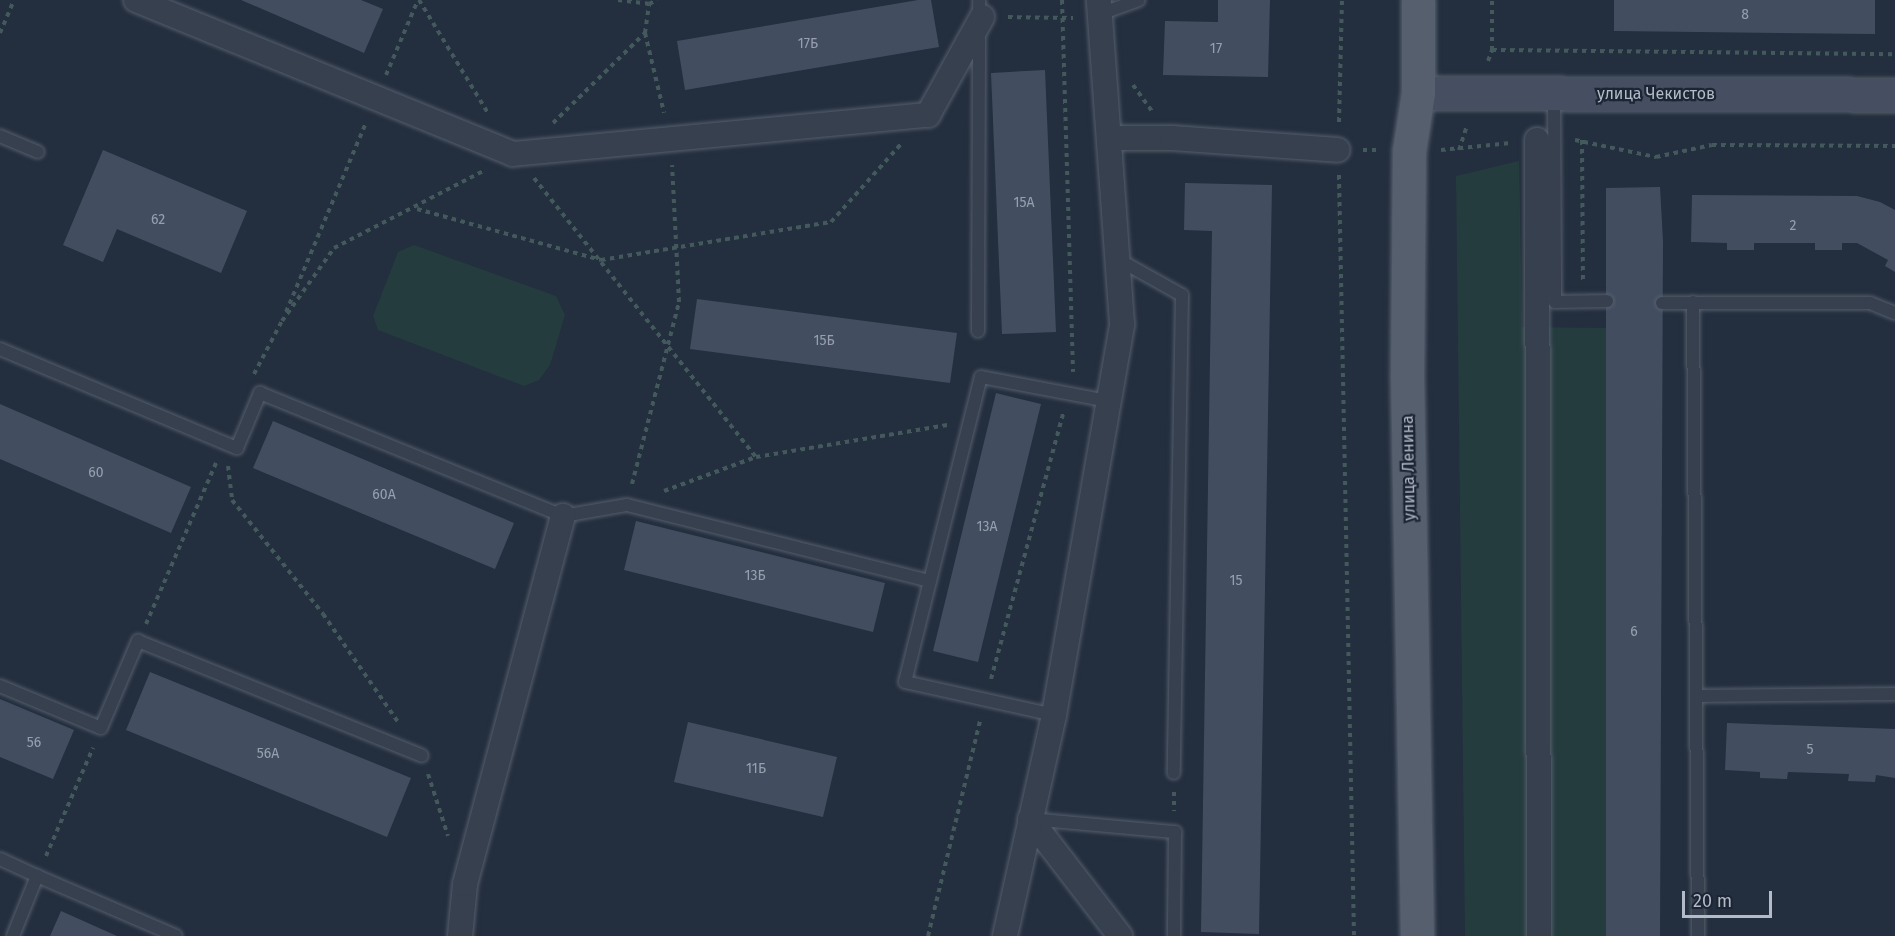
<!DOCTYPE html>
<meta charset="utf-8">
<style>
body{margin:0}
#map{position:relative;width:1895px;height:936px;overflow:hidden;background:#232e3e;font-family:"Fira Sans",sans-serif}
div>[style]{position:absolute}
.green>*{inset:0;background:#253c3f}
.building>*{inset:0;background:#424e60}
.path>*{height:4px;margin-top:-2px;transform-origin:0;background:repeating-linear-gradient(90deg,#43595c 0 4.5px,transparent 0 9px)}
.roads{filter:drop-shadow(0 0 2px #555e6c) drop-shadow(0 0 2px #555e6c)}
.lane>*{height:12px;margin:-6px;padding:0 6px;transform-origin:6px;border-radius:6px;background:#37404e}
.street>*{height:24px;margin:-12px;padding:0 12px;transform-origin:12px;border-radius:12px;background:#37404e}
.secondary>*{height:33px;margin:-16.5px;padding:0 16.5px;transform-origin:16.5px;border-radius:16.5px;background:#454f61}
.primary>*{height:33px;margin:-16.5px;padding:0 16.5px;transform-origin:16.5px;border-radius:16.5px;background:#555f6e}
span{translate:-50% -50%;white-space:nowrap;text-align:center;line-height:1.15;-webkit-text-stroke:4.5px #1c2533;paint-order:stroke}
.number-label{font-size:14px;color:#97a0af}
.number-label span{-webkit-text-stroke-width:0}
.street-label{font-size:16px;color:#b3bbc9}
.scale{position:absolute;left:1682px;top:891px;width:90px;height:27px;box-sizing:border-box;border:3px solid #b3bbc9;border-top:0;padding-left:8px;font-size:18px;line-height:21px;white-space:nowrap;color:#b3bbc9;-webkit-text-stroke:4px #1c2533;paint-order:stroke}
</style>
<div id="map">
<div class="green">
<i style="clip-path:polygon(1519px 161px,1522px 327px,1607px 328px,1606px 936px,1465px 936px,1456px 176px)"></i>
<i style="clip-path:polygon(414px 245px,556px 296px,565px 315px,550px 365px,539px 380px,524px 386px,378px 330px,373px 316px,398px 252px)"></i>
</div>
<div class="building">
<i style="clip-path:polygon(241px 0,361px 0,383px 9px,364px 53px)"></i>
<i style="clip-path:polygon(918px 0,931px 0,939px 47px,685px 90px,677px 41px)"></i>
<i style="clip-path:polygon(1218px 0,1270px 0,1268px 77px,1163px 75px,1165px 21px,1218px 22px)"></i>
<i style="clip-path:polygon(1614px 0,1875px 0,1875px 34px,1614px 31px)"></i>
<i style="clip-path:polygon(1045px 70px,1056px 332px,1002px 334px,991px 73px)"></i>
<i style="clip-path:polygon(103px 150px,247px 211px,221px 273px,117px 229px,103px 262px,63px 245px)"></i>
<i style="clip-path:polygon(1185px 183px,1272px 185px,1259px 934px,1201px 932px,1212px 231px,1184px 230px)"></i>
<i style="clip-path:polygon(1660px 187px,1663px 241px,1660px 936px,1606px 936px,1606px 188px)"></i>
<i style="clip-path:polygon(1692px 195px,1857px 196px,1880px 202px,1895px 210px,1895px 272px,1885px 266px,1888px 260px,1857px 243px,1842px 243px,1842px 250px,1815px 250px,1815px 243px,1754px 243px,1754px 250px,1727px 250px,1727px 243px,1691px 242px)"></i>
<i style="clip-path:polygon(697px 299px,957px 333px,950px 383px,690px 349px)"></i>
<i style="clip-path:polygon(996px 393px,1041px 404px,978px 662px,933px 651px)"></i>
<i style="clip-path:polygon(0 404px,191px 487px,171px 533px,0 459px)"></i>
<i style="clip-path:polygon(273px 421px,514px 523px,495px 569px,253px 468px)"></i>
<i style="clip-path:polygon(636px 521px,885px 583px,873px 632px,624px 570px)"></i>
<i style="clip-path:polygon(150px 672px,411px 778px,387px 837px,126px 730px)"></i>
<i style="clip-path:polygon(0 699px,74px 730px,53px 779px,0 757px)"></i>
<i style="clip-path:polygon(688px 722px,837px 757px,823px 817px,674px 782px)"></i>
<i style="clip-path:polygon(1727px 723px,1895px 729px,1895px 778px,1876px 775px,1875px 782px,1848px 781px,1849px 774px,1788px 772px,1787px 779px,1760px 778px,1760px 772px,1725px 770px)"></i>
<i style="clip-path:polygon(61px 911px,117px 936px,50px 936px)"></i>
</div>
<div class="path">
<i style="left:419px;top:0;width:132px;rotate:58.6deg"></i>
<i style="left:618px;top:0;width:31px;rotate:7deg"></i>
<i style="left:1062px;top:0;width:372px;rotate:88.3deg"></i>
<i style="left:1008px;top:17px;width:65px;rotate:0.9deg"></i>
<i style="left:0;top:33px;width:36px;rotate:-67deg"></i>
<i style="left:645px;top:33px;width:82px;rotate:76.6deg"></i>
<i style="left:1492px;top:50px;width:403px;rotate:0.6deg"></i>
<i style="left:1488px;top:61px;width:12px;rotate:-70deg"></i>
<i style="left:1492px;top:50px;width:50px;rotate:-90deg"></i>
<i style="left:386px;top:75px;width:82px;rotate:-66.9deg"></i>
<i style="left:1133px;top:85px;width:32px;rotate:54deg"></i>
<i style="left:1339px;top:122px;width:122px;rotate:-88.6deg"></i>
<i style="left:553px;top:123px;width:129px;rotate:-44.4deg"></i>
<i style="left:645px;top:33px;width:29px;rotate:-82deg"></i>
<i style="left:649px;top:4px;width:9px;rotate:-27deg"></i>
<i style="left:1575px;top:140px;width:83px;rotate:11.9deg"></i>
<i style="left:1656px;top:157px;width:57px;rotate:-12.1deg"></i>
<i style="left:1712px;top:145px;width:183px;rotate:0.3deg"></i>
<i style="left:1582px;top:140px;width:140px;rotate:89.6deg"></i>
<i style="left:1363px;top:150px;width:17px"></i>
<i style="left:1441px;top:150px;width:70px;rotate:-5.7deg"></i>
<i style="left:1459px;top:150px;width:26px;rotate:-72deg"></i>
<i style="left:1339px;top:175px;width:761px;rotate:88.87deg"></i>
<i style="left:534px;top:178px;width:357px;rotate:51.5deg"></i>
<i style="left:756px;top:457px;width:194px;rotate:-9.5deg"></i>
<i style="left:417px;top:209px;width:191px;rotate:15.5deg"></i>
<i style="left:601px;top:260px;width:233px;rotate:-9.4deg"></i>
<i style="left:831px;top:222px;width:105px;rotate:-48.1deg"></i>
<i style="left:286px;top:312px;width:205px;rotate:-67.1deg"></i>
<i style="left:254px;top:374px;width:60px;rotate:-62.2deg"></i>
<i style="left:282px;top:321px;width:90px;rotate:-54.5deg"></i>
<i style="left:334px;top:248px;width:168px;rotate:-27.3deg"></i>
<i style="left:228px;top:466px;width:34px;rotate:83deg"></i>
<i style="left:232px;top:500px;width:146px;rotate:51.4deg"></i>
<i style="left:323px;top:614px;width:131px;rotate:55.2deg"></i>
<i style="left:632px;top:484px;width:188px;rotate:-75.5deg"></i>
<i style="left:679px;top:302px;width:137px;rotate:-92.9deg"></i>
<i style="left:664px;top:491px;width:98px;rotate:-20.3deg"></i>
<i style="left:146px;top:624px;width:176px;rotate:-66.5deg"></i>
<i style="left:991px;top:679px;width:275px;rotate:-74.8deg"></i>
<i style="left:428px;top:774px;width:65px;rotate:72.1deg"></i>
<i style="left:1174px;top:792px;width:19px;rotate:90deg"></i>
<i style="left:46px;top:856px;width:118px;rotate:-66.5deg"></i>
<i style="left:928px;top:936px;width:221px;rotate:-76.4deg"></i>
</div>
<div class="roads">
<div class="lane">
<i style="left:1100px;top:14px;width:41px;rotate:-19.7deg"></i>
<i style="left:1554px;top:95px;width:207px;rotate:89.7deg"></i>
<i style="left:1555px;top:302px;width:52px;rotate:-1.1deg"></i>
<i style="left:0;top:136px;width:41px;rotate:22.8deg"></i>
<i style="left:1119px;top:260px;width:72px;rotate:29.1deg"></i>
<i style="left:1182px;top:295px;width:478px;rotate:91deg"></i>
<i style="left:1693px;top:302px;width:634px;rotate:89.55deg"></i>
<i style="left:1662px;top:303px;width:208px"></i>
<i style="left:1870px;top:303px;width:27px;rotate:22deg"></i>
<i style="left:978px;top:331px;width:331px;rotate:-89.8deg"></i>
<i style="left:0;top:349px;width:257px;rotate:22.7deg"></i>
<i style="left:237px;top:448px;width:60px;rotate:-67.3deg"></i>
<i style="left:260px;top:393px;width:327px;rotate:22.1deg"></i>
<i style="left:563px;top:516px;width:65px;rotate:-9.8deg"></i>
<i style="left:627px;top:505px;width:312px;rotate:14.1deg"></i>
<i style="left:930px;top:581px;width:104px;rotate:103.9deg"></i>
<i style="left:905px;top:682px;width:153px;rotate:12.5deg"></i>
<i style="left:930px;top:581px;width:210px;rotate:-76deg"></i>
<i style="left:981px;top:377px;width:129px;rotate:10.7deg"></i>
<i style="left:0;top:686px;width:109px;rotate:22.6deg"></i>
<i style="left:101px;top:728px;width:95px;rotate:-67deg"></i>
<i style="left:138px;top:641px;width:306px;rotate:22deg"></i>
<i style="left:1699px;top:696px;width:196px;rotate:-0.6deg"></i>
<i style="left:1031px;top:819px;width:145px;rotate:5.2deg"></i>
<i style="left:1175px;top:832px;width:104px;rotate:90.6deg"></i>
<i style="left:0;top:859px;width:41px;rotate:24.7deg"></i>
<i style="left:13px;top:936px;width:65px;rotate:-68.2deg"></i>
<i style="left:37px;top:876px;width:151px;rotate:23.3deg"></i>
</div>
<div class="street">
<i style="left:136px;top:0;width:407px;rotate:22.2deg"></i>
<i style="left:513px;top:154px;width:417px;rotate:-5.4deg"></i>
<i style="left:928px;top:115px;width:112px;rotate:-61.1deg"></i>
<i style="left:1109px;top:138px;width:63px"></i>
<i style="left:1172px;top:138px;width:166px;rotate:4.1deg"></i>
<i style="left:1537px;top:140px;width:796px;rotate:89.86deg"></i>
<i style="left:1030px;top:819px;width:148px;rotate:52.4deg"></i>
<i style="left:460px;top:936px;width:52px;rotate:-84.5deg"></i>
<i style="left:465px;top:884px;width:381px;rotate:-75.1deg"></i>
<i style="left:1005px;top:936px;width:226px;rotate:-77.5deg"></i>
<i style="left:1054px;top:715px;width:397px;rotate:-80.1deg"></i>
<i style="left:1122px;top:324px;width:325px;rotate:-94.1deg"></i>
</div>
<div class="secondary">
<i style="left:1418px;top:93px;width:477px;rotate:0.2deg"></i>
</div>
<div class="primary">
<i style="left:1417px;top:936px;width:559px;rotate:-91.02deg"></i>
<i style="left:1407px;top:377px;width:226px;rotate:-89.5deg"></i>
<i style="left:1409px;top:151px;width:59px;rotate:-81.2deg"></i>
<i style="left:1418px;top:93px;width:93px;rotate:-90deg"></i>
</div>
</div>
<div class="number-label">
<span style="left:1745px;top:15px">8</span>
<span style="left:808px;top:44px">17Б</span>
<span style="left:1216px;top:49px">17</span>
<span style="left:1024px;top:203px">15А</span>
<span style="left:158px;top:220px">62</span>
<span style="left:1793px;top:226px">2</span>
<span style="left:824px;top:341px">15Б</span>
<span style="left:96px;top:473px">60</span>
<span style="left:384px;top:495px">60А</span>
<span style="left:987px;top:527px">13А</span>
<span style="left:755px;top:576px">13Б</span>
<span style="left:1236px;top:581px">15</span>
<span style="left:1634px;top:632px">6</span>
<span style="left:34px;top:743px">56</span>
<span style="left:1810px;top:750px">5</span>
<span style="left:268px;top:754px">56А</span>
<span style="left:756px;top:769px">11Б</span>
</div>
<div class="street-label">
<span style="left:1656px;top:94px">улица Чекистов</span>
<span style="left:1409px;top:468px;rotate:-91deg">улица Ленина</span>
</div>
<div class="scale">20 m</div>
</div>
